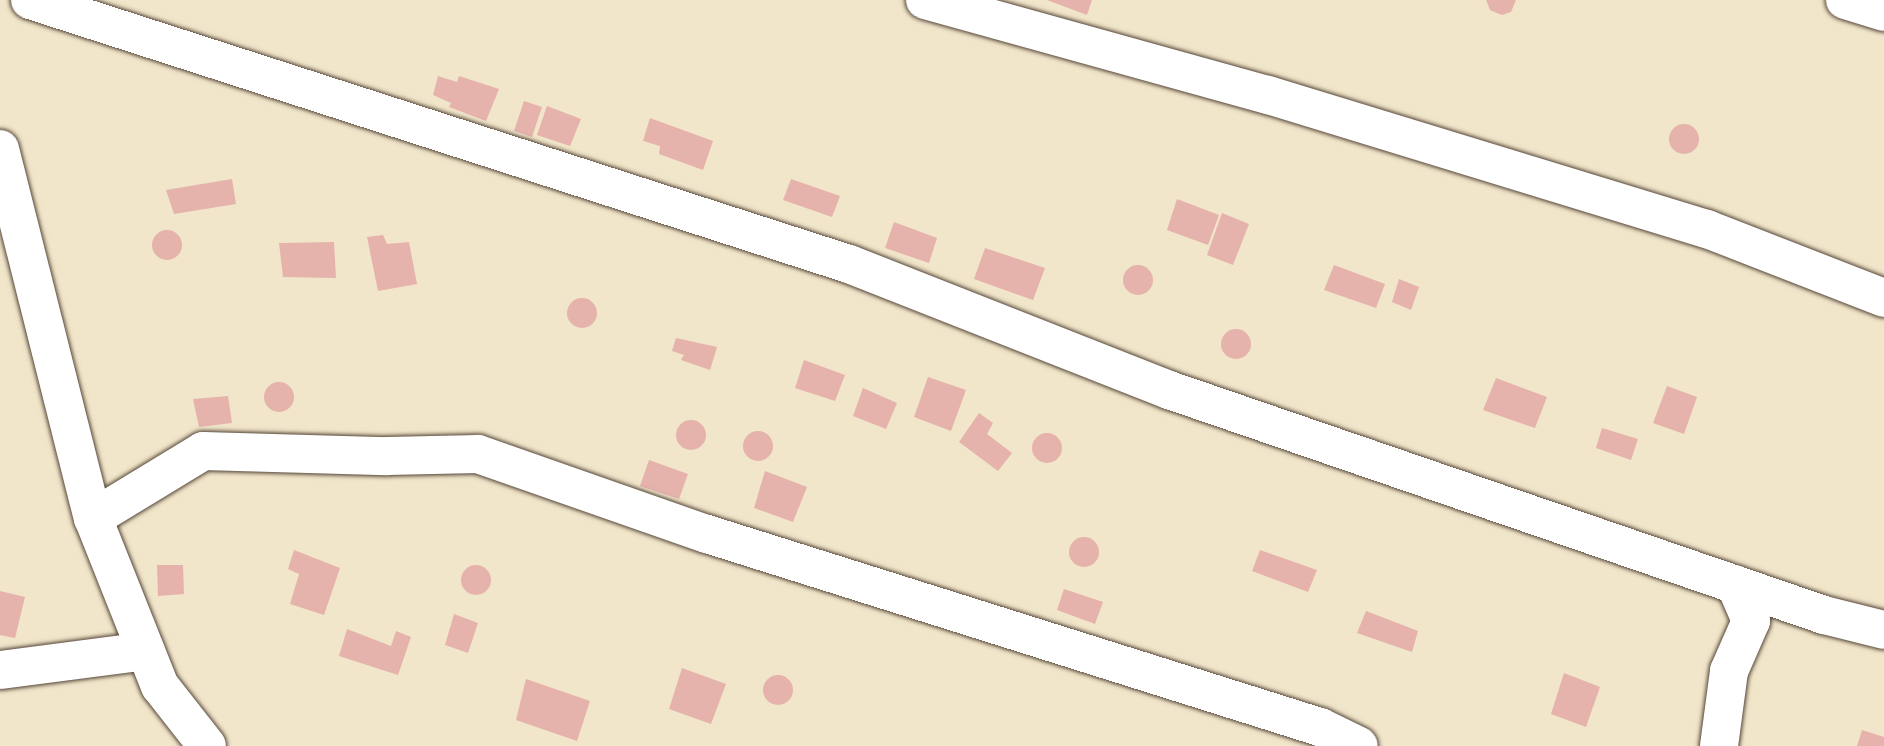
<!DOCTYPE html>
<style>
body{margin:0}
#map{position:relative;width:1884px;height:746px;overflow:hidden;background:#f1e6ca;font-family:"Indie Flower",sans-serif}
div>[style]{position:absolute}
.building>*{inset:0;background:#e5b2ac}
.round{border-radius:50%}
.roads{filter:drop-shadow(0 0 2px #564638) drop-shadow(0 0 2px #564638)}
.minor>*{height:38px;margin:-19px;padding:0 19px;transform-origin:19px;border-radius:19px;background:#fff}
span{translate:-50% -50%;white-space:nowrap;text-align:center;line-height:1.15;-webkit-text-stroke:7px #fdfcf7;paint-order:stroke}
</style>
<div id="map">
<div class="building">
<i style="clip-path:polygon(1047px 0,1092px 0,1087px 15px)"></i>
<i style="clip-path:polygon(1486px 0,1516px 0,1511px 12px,1502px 15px,1490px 10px)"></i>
<i style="clip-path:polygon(438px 76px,457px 82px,459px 76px,499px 89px,486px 121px,449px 107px,451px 103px,433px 95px)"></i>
<i style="clip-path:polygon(524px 101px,542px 107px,532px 137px,514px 131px)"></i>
<i style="clip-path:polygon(547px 106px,581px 119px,570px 146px,537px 135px)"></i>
<i style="clip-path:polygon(650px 118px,713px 141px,703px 170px,659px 154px,660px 146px,643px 141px)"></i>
<i class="round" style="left:1669px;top:124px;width:30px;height:30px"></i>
<i style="clip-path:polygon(232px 179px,236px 204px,174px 214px,166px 190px)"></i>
<i style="clip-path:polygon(791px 179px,840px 196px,832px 217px,783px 200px)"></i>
<i style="clip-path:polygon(1177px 199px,1219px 215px,1208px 245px,1167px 230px)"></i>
<i style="clip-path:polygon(1222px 213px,1249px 224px,1233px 265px,1207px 255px)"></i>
<i style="clip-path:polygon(894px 222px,937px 238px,929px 263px,885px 248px)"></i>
<i class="round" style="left:152px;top:230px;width:30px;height:30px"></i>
<i style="clip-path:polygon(383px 235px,387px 244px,409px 242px,417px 284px,378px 291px,367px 237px)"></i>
<i style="clip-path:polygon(334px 242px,336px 278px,283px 277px,279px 243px)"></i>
<i style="clip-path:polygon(985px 248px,1045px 268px,1033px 300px,974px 279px)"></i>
<i class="round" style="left:1123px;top:265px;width:30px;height:30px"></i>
<i style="clip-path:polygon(1334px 265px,1385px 284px,1376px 308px,1324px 290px)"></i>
<i style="clip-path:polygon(1399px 279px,1419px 287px,1411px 310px,1392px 302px)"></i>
<i class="round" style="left:567px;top:298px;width:30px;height:30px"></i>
<i class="round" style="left:1221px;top:329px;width:30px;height:30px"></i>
<i style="clip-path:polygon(676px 338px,717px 347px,710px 370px,681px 360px,684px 355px,672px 351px)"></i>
<i style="clip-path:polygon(804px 360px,845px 375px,835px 401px,795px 388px)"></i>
<i style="clip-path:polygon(928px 377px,966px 390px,951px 431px,914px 417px)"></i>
<i style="clip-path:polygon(1496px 378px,1547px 397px,1535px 428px,1483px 410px)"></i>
<i class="round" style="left:264px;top:382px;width:30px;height:30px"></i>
<i style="clip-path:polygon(1667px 386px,1697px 397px,1684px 434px,1653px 423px)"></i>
<i style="clip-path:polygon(863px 388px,897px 403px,886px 429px,853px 416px)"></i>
<i style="clip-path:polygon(228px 396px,232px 423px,199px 427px,193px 399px)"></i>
<i style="clip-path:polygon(979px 413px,993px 423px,987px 434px,1012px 453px,998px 471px,959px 442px)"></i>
<i class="round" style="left:676px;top:420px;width:30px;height:30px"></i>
<i style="clip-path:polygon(1602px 428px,1638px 439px,1631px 460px,1596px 448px)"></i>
<i class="round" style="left:743px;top:431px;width:30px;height:30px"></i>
<i class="round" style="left:1032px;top:433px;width:30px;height:30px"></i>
<i style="clip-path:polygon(649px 460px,688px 474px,679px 499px,640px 486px)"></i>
<i style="clip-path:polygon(765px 471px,807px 487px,793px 522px,754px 508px)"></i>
<i class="round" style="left:1069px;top:537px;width:30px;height:30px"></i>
<i style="clip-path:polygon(294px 550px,340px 568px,324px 615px,290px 604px,299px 574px,288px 569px)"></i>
<i style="clip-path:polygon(1260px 550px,1317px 570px,1308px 592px,1252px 571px)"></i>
<i style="clip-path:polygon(157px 565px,183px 565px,184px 594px,158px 596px)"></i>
<i class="round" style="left:461px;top:565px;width:30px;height:30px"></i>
<i style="clip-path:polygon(1064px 589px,1103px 602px,1095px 624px,1057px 610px)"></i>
<i style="clip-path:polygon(0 591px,25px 597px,15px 638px,0 635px)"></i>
<i style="clip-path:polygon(1366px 611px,1418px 631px,1412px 652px,1357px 633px)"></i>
<i style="clip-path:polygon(454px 614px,478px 623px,468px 653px,445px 645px)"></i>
<i style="clip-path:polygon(347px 629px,391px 646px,396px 631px,411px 637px,398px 675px,339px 656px)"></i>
<i style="clip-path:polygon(682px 668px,726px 684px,711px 724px,669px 709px)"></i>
<i style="clip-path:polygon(1564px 673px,1600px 687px,1586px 727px,1551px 714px)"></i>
<i class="round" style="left:763px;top:675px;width:30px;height:30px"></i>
<i style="clip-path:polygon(526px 679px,590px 701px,577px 741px,516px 720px)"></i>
<i style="clip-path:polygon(1862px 730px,1884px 737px,1884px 746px,1857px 746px)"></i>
</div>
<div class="roads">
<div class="minor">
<i style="left:30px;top:0;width:860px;rotate:17.87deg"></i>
<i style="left:849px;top:264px;width:344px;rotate:21.5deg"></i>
<i style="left:1169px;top:390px;width:693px;rotate:18.96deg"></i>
<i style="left:1824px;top:615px;width:62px;rotate:14deg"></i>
<i style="left:925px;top:0;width:356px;rotate:15.5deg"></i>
<i style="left:1268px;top:95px;width:459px;rotate:17deg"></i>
<i style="left:1707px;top:229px;width:190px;rotate:21.3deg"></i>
<i style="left:1845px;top:0;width:41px;rotate:17.1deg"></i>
<i style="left:0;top:149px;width:381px;rotate:75.9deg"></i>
<i style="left:93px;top:518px;width:181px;rotate:68.3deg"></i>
<i style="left:160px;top:686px;width:76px;rotate:51.9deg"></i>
<i style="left:93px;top:518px;width:129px;rotate:-31.3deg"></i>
<i style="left:203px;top:451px;width:184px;rotate:1.6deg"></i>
<i style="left:387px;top:456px;width:91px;rotate:-1.3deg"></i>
<i style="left:478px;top:454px;width:243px;rotate:19.3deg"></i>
<i style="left:707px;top:534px;width:643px;rotate:17.48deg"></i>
<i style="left:1320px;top:727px;width:43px;rotate:26deg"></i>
<i style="left:0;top:670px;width:147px;rotate:-7.4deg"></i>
<i style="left:1719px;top:746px;width:76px;rotate:-82.4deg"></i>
<i style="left:1729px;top:671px;width:55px;rotate:-66.3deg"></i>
<i style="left:1751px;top:621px;width:40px;rotate:-113.4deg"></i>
</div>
</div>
</div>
